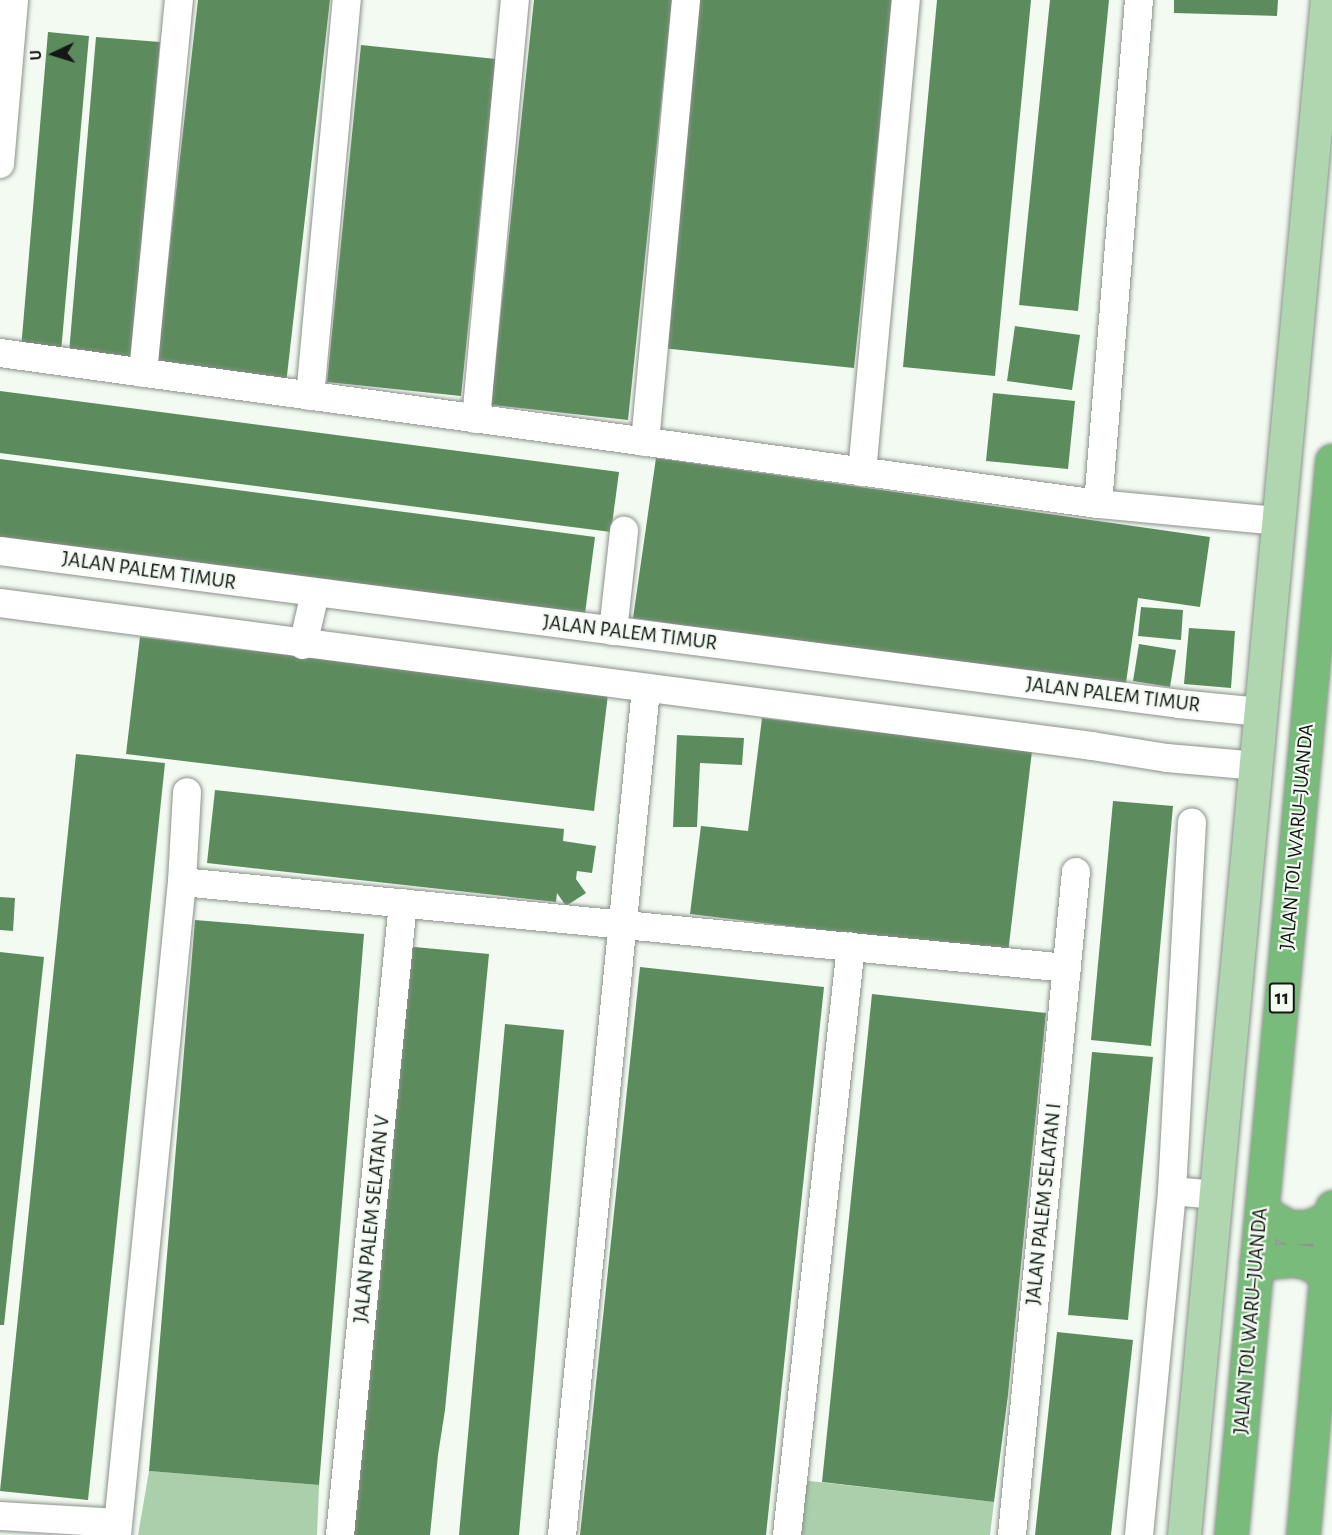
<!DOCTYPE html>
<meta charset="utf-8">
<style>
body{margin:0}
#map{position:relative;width:1332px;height:1535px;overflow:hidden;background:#f2faf2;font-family:"Alegreya Sans",sans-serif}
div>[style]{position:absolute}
.green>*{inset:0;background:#abcfab}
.building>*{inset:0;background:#5c8b5d}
.roads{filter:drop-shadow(0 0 2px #8a928a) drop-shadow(0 0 2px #8a928a)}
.minor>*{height:28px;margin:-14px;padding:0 14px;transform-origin:14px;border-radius:14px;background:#fff}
.major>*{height:33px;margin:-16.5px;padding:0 16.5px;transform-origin:16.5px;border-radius:16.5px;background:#afd6af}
.highway>*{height:33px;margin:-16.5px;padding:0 16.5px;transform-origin:16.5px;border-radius:16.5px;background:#79bb7a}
span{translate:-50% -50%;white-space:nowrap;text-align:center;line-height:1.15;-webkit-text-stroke:4.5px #f2faf2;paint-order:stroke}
.shield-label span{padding:2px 4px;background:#f2faf2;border:2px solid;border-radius:4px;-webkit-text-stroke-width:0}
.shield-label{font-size:20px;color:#141714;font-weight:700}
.street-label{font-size:21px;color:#141714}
.north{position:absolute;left:24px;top:24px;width:60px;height:60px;-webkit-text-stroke:4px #f2faf2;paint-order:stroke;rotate:266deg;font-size:16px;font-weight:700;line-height:24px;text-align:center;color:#141714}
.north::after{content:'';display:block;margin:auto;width:21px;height:27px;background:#141714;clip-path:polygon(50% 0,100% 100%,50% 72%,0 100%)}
</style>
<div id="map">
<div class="green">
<i style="clip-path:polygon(149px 1471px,319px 1485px,317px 1535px,138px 1535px)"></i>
<i style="clip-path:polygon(801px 1480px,994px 1502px,990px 1535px,794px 1535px)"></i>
</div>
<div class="building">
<i style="clip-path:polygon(198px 0,330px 0,286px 384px,156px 368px)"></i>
<i style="clip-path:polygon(534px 0,672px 0,628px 420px,491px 405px)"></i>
<i style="clip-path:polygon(699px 0,893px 0,854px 368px,662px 348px)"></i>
<i style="clip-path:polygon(937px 0,1031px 0,995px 376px,903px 367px)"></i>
<i style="clip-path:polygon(1050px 0,1109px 0,1078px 311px,1019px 305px)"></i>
<i style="clip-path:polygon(1174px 0,1278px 0,1277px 16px,1174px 13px)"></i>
<i style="clip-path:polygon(48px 32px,89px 36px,61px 352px,21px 349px)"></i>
<i style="clip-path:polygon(96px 37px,160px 42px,132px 359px,69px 353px)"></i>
<i style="clip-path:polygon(361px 45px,496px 59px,461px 396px,327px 382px)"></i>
<i style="clip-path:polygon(1015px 326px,1080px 335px,1072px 390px,1007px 381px)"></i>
<i style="clip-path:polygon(0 391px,619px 472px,611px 532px,0 453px)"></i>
<i style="clip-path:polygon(993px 393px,1075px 401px,1068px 469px,986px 461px)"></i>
<i style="clip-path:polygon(656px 458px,1210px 537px,1200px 607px,1138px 598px,1125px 690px,633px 618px)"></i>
<i style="clip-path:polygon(0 459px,595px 537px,584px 621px,0 544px)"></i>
<i style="clip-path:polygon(1141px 607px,1183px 610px,1181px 640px,1138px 636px)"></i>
<i style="clip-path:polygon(1189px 628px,1235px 631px,1231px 688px,1184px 684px)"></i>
<i style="clip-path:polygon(140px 637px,608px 694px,594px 811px,126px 754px)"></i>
<i style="clip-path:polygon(1139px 644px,1176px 650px,1170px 687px,1133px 681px)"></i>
<i style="clip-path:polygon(762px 718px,1032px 751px,1008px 953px,690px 914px,701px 826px,748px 831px)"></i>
<i style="clip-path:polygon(677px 735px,744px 738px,742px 765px,700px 763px,697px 827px,673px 827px)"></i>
<i style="clip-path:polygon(76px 754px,165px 763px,88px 1500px,0 1491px)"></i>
<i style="clip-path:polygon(215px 790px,564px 829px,563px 841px,596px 846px,592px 873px,577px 871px,576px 879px,586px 893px,566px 906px,557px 893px,556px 902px,207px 863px)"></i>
<i style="clip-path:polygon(1113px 801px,1173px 806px,1151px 1046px,1091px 1040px)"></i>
<i style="clip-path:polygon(0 897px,15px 898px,13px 931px,0 930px)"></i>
<i style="clip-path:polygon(195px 920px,364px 934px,319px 1485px,149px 1471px)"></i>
<i style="clip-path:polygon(404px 946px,489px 954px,445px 1410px,438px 1455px,430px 1535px,344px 1535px)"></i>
<i style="clip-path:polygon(0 952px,44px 957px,4px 1325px,0 1325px)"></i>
<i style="clip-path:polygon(640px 967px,824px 987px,766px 1535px,580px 1535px)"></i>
<i style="clip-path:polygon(872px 994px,1046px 1013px,1008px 1395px,994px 1502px,822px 1482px)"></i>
<i style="clip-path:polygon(505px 1024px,564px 1030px,537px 1334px,519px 1535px,459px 1535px)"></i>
<i style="clip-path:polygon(1092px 1052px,1153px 1057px,1128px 1320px,1068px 1315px)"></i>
<i style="clip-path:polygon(1057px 1332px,1133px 1340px,1111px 1535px,1035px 1535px)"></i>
</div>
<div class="roads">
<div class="minor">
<i style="left:0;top:164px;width:165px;rotate:-85.1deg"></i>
<i style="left:0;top:353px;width:1108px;rotate:7.83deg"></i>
<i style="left:1098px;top:504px;width:181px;rotate:5.4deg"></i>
<i style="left:143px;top:373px;width:375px;rotate:-84.5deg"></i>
<i style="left:310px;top:396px;width:398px;rotate:-84.7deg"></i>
<i style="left:476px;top:419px;width:421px;rotate:-84.7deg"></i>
<i style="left:645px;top:442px;width:444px;rotate:-84.7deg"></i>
<i style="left:862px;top:472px;width:474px;rotate:-84.7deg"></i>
<i style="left:1098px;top:504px;width:506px;rotate:-85.35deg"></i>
<i style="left:0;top:551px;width:1189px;rotate:7.39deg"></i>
<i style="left:1179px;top:704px;width:82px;rotate:5.6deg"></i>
<i style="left:0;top:603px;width:1101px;rotate:7.46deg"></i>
<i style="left:1092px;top:746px;width:76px;rotate:9.1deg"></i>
<i style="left:1167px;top:758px;width:91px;rotate:5deg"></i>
<i style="left:613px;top:631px;width:101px;rotate:-83.7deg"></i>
<i style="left:303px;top:645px;width:53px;rotate:-77deg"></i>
<i style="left:182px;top:882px;width:889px;rotate:5.55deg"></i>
<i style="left:1172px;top:1191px;width:45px;rotate:5.1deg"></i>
<i style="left:0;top:1516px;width:118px;rotate:3.4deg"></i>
<i style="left:117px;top:1535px;width:656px;rotate:-84.32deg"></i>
<i style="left:182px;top:882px;width:90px;rotate:-86.8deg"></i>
<i style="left:340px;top:1535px;width:635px;rotate:-84.31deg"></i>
<i style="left:562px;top:1535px;width:850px;rotate:-84.33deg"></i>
<i style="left:787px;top:1535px;width:592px;rotate:-83.8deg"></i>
<i style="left:1012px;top:1535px;width:666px;rotate:-84.49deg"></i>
<i style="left:1139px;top:1535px;width:346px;rotate:-84.5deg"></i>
<i style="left:1172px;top:1191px;width:369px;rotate:-86.9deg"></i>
</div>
<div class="major">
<i style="left:1184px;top:1535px;width:1542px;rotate:-84.68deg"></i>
</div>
<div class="highway">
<i style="left:1262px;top:1212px;width:31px;rotate:29deg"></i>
<i style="left:1289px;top:1227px;width:19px"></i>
<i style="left:1308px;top:1227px;width:25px;rotate:-23deg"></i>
<i style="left:1256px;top:1263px;width:37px;rotate:-5deg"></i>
<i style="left:1293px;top:1260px;width:13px;rotate:9deg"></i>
<i style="left:1306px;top:1262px;width:23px;rotate:29deg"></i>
<i style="left:1231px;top:1535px;width:1079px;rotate:-84.63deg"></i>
<i style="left:1303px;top:1535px;width:329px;rotate:-84.9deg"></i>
</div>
</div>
<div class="shield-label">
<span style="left:1282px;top:998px">11</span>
</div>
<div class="street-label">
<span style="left:149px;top:571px;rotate:8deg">JALAN PALEM TIMUR</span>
<span style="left:630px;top:633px;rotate:7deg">JALAN PALEM TIMUR</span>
<span style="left:1113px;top:695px;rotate:7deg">JALAN PALEM TIMUR</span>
<span style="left:1297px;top:837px;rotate:-85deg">JALAN TOL WARU–JUANDA</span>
<span style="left:1044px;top:1204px;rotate:-84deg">JALAN PALEM SELATAN I</span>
<span style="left:372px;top:1219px;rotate:-84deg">JALAN PALEM SELATAN V</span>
<span style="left:1251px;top:1321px;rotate:-85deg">JALAN TOL WARU–JUANDA</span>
</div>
<div class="north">U</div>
</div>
